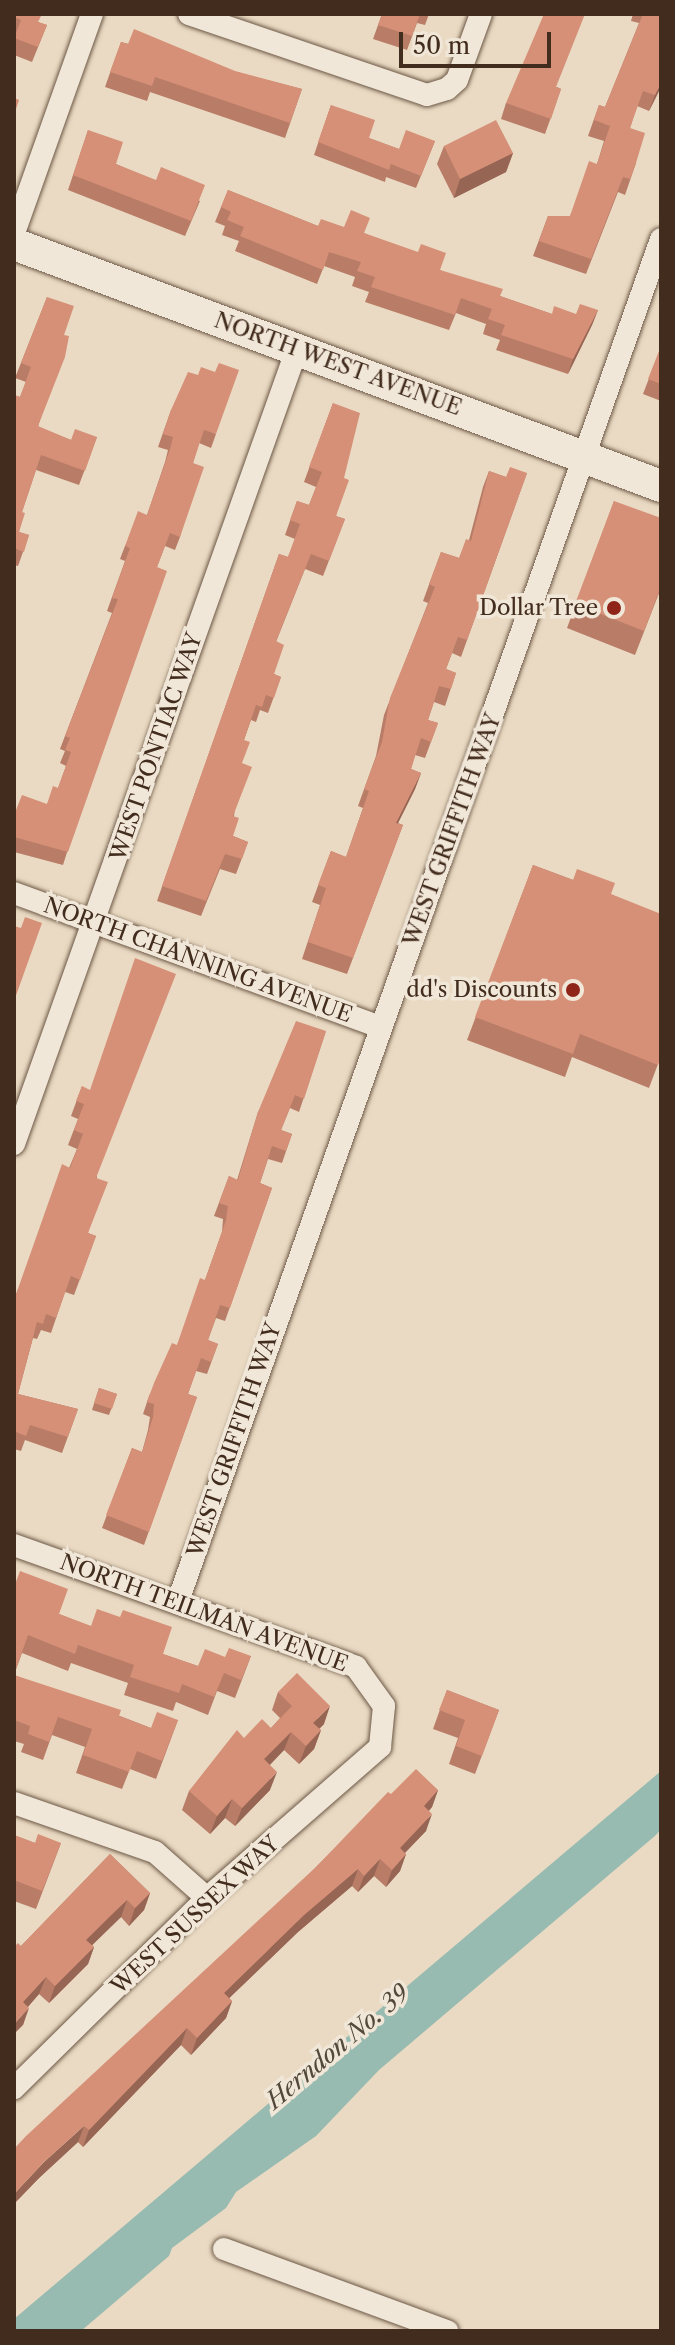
<!DOCTYPE html>
<style>
body{margin:0}
#map{position:relative;width:675px;height:2345px;overflow:hidden;background:#eadac3;font-family:"Libre Caslon Text",serif}
div>[style]{position:absolute}
.water>*{inset:0;background:#98bbb1}
.roads{filter:drop-shadow(0 0 2px #6c5846) drop-shadow(0 0 2px #6c5846)}
.street>*{height:22px;margin:-11px;padding:0 11px;transform-origin:11px;border-radius:11px;background:#f1e7d8}
.secondary>*{height:32px;margin:-16px;padding:0 16px;transform-origin:16px;border-radius:16px;background:#f1e7d8}
.wall>*{inset:0;background:#b87c67}
.shaded-wall>*{inset:0;background:#966554}
.building>*{inset:0;background:#d69078}
.dots>*{width:22px;height:22px;translate:-50% -50%;box-sizing:border-box;border:4px solid #f1e7d8;border-radius:50%}
span{translate:-50% -50%;white-space:nowrap;text-align:center;line-height:1.15;-webkit-text-stroke:7px #f1e7d8;paint-order:stroke}
.street-label{font-size:22px;color:#422c1d}
.poi-label{font-size:22px;color:#422c1d}
.right{translate:-100% -50%;text-align:right}
.water-label{font-size:24px;color:#53493b;font-style:italic}
.frame{position:absolute;inset:0;border:16px solid #422c1d;pointer-events:none}
.scale{position:absolute;left:399px;top:32px;width:152px;height:36px;box-sizing:border-box;border:4px solid #422c1d;border-top:0;padding-left:10px;font-size:24px;line-height:28px;white-space:nowrap;color:#422c1d;-webkit-text-stroke:6px #f1e7d8;paint-order:stroke}
</style>
<div id="map">
<div class="water">
<i style="clip-path:polygon(661px 1771px,661px 1829px,656px 1835px,379px 2070px,316px 2136px,236px 2192px,226px 2208px,172px 2248px,169px 2256px,81px 2331px,14px 2331px,14px 2319px)"></i>
</div>
<div class="roads">
<div class="street">
<i style="left:189px;top:14px;width:251px;rotate:18.8deg"></i>
<i style="left:427px;top:95px;width:21px;rotate:-17deg"></i>
<i style="left:447px;top:89px;width:13px;rotate:-42deg"></i>
<i style="left:457px;top:80px;width:70px;rotate:-70deg"></i>
<i style="left:14px;top:233px;width:232px;rotate:-70.4deg"></i>
<i style="left:14px;top:893px;width:391px;rotate:20.1deg"></i>
<i style="left:14px;top:1144px;width:844px;rotate:-70.41deg"></i>
<i style="left:14px;top:1545px;width:363px;rotate:19.6deg"></i>
<i style="left:356px;top:1667px;width:48px;rotate:54.3deg"></i>
<i style="left:384px;top:1706px;width:41px;rotate:95.6deg"></i>
<i style="left:380px;top:1747px;width:230px;rotate:138.9deg"></i>
<i style="left:207px;top:1898px;width:271px;rotate:135.4deg"></i>
<i style="left:178px;top:1601px;width:1445px;rotate:-70.47deg"></i>
<i style="left:14px;top:1803px;width:149px;rotate:19.2deg"></i>
<i style="left:155px;top:1852px;width:69px;rotate:41.5deg"></i>
<i style="left:224px;top:2249px;width:238px;rotate:20.2deg"></i>
</div>
<div class="secondary">
<i style="left:14px;top:244px;width:691px;rotate:20.51deg"></i>
</div>
</div>
<div class="wall">
<i style="clip-path:polygon(14px 14px,47px 25px,32px 62px,14px 55px,14px 38px,15px 35px,14px 34px)"></i>
<i style="clip-path:polygon(382px 14px,429px 14px,425px 25px,417px 23px,407px 50px,373px 39px)"></i>
<i style="clip-path:polygon(633px 14px,661px 14px,661px 87px,649px 111px,637px 106px,630px 128px,636px 163px,625px 195px,618px 192px,586px 274px,533px 256px,548px 216px,570px 216px,597px 164px,604px 141px,588px 136px,599px 105px,605px 107px,639px 23px,631px 21px)"></i>
<i style="clip-path:polygon(121px 42px,302px 89px,285px 138px,150px 92px,147px 101px,105px 87px)"></i>
<i style="clip-path:polygon(557px 87px,561px 89px,545px 134px,501px 119px,506px 103px)"></i>
<i style="clip-path:polygon(331px 105px,369px 138px,399px 149px,435px 141px,416px 188px,386px 177px,385px 182px,314px 155px)"></i>
<i style="clip-path:polygon(88px 130px,116px 164px,200px 201px,185px 236px,68px 190px)"></i>
<i style="clip-path:polygon(444px 146px,513px 153px,506px 172px,454px 198px,437px 164px)"></i>
<i style="clip-path:polygon(228px 190px,318px 226px,344px 227px,364px 233px,440px 270px,500px 296px,552px 314px,576px 314px,598px 310px,592px 325px,568px 374px,496px 350px,500px 340px,483px 334px,486px 324px,456px 313px,449px 330px,365px 302px,369px 292px,352px 286px,355px 277px,324px 266px,317px 284px,235px 251px,239px 241px,222px 235px,225px 226px,215px 222px)"></i>
<i style="clip-path:polygon(47px 297px,64px 335px,38px 427px,71px 440px,97px 437px,79px 485px,36px 470px,22px 512px,19px 532px,29px 535px,18px 566px,14px 565px,14px 395px,20px 397px,26px 382px,15px 378px)"></i>
<i style="clip-path:polygon(661px 347px,661px 401px,643px 394px)"></i>
<i style="clip-path:polygon(333px 403px,344px 478px,336px 516px,345px 519px,323px 576px,305px 569px,276px 642px,274px 674px,281px 677px,268px 713px,260px 710px,256px 722px,251px 720px,244px 740px,234px 816px,233px 836px,248px 842px,236px 874px,220px 869px,201px 916px,157px 901px,279px 554px,288px 557px,295px 539px,285px 535px,297px 501px,309px 505px,316px 487px,304px 482px)"></i>
<i style="clip-path:polygon(171px 410px,216px 434px,211px 448px,199px 443px,193px 463px,180px 537px,175px 550px,165px 546px,157px 567px,63px 865px,14px 852px,14px 815px,47px 804px,58px 788px,66px 766px,60px 763px,65px 751px,60px 749px,112px 613px,107px 611px,125px 561px,120px 559px,125px 546px,147px 515px,165px 462px,168px 450px,158px 447px)"></i>
<i style="clip-path:polygon(489px 471px,506px 477px,527px 473px,461px 657px,452px 653px,446px 669px,456px 673px,445px 706px,434px 702px,428px 720px,438px 723px,425px 758px,415px 755px,411px 769px,421px 773px,415px 789px,398px 823px,403px 825px,347px 974px,302px 959px,320px 905px,312px 902px,331px 851px,346px 857px,363px 808px,358px 806px,376px 756px,384px 715px,428px 603px,423px 601px,441px 552px,459px 558px,469px 540px,483px 487px)"></i>
<i style="clip-path:polygon(614px 501px,661px 588px,635px 655px,567px 628px)"></i>
<i style="clip-path:polygon(533px 865px,611px 894px,661px 1056px,649px 1088px,572px 1057px,565px 1077px,467px 1040px)"></i>
<i style="clip-path:polygon(326px 1031px,299px 1112px,290px 1108px,281px 1130px,292px 1134px,282px 1163px,268px 1159px,260px 1183px,272px 1188px,225px 1321px,216px 1318px,208px 1340px,218px 1344px,207px 1374px,196px 1371px,188px 1394px,197px 1397px,144px 1545px,102px 1528px,132px 1448px,142px 1452px,148px 1430px,150px 1417px,143px 1414px,149px 1396px,177px 1345px,205px 1280px,222px 1232px,223px 1219px,214px 1216px,229px 1176px,237px 1180px,258px 1112px)"></i>
<i style="clip-path:polygon(82px 1086px,97px 1178px,88px 1233px,96px 1236px,74px 1295px,65px 1292px,51px 1333px,41px 1330px,37px 1339px,33px 1338px,18px 1394px,78px 1409px,62px 1453px,25px 1440px,21px 1451px,14px 1449px,14px 1299px,77px 1149px,68px 1145px,78px 1119px,71px 1116px)"></i>
<i style="clip-path:polygon(99px 1388px,117px 1394px,109px 1415px,92px 1410px)"></i>
<i style="clip-path:polygon(14px 1587px,59px 1614px,163px 1654px,198px 1666px,225px 1657px,251px 1656px,235px 1698px,217px 1691px,208px 1715px,176px 1702px,173px 1711px,124px 1695px,128px 1683px,71px 1663px,68px 1671px,22px 1653px,14px 1675px,151px 1728px,178px 1720px,156px 1779px,130px 1769px,122px 1789px,76px 1773px,85px 1747px,52px 1735px,43px 1760px,21px 1752px,24px 1744px,14px 1741px)"></i>
<i style="clip-path:polygon(447px 1690px,499px 1710px,475px 1774px,449px 1764px,458px 1738px,433px 1729px)"></i>
<i style="clip-path:polygon(278px 1692px,324px 1724px,319px 1729px,321px 1730px,314px 1749px,299px 1764px,284px 1750px,270px 1765px,270px 1790px,235px 1826px,225px 1818px,210px 1834px,182px 1810px,189px 1791px,244px 1738px,271px 1728px,280px 1718px,272px 1710px)"></i>
<i style="clip-path:polygon(438px 1790px,432px 1807px,429px 1811px,426px 1831px,405px 1853px,406px 1854px,400px 1871px,386px 1887px,374px 1876px,358px 1892px,352px 1886px,298px 1932px,229px 1998px,232px 2001px,226px 2018px,191px 2055px,181px 2045px,83px 2147px,78px 2142px,38px 2179px,14px 2204px,317px 1866px,391px 1794px)"></i>
<i style="clip-path:polygon(14px 1835px,35px 1843px,61px 1843px,36px 1909px,14px 1901px)"></i>
<i style="clip-path:polygon(110px 1854px,150px 1893px,144px 1910px,129px 1926px,121px 1917px,92px 1945px,94px 1947px,88px 1964px,49px 2003px,39px 1994px,28px 2007px,23px 2025px,21px 1946px)"></i>
</div>
<div class="shaded-wall">
<i style="clip-path:polygon(661px 83px,661px 87px,649px 111px,655px 95px)"></i>
<i style="clip-path:polygon(513px 153px,506px 172px,454px 198px,460px 179px)"></i>
<i style="clip-path:polygon(598px 310px,592px 325px,568px 374px,573px 359px)"></i>
<i style="clip-path:polygon(421px 773px,415px 789px,390px 839px,396px 823px)"></i>
<i style="clip-path:polygon(330px 1706px,324px 1724px,307px 1741px,313px 1723px)"></i>
<i style="clip-path:polygon(321px 1730px,314px 1749px,299px 1764px,306px 1746px)"></i>
<i style="clip-path:polygon(291px 1732px,284px 1750px,257px 1778px,264px 1759px)"></i>
<i style="clip-path:polygon(277px 1772px,270px 1790px,235px 1826px,242px 1808px)"></i>
<i style="clip-path:polygon(438px 1790px,432px 1807px,418px 1822px,424px 1806px)"></i>
<i style="clip-path:polygon(232px 1799px,225px 1818px,210px 1834px,217px 1816px)"></i>
<i style="clip-path:polygon(432px 1814px,426px 1831px,394px 1864px,400px 1848px)"></i>
<i style="clip-path:polygon(406px 1854px,400px 1871px,386px 1887px,392px 1870px)"></i>
<i style="clip-path:polygon(380px 1859px,374px 1876px,358px 1892px,364px 1876px)"></i>
<i style="clip-path:polygon(358px 1869px,352px 1886px,298px 1932px,218px 2009px,224px 1993px,304px 1915px)"></i>
<i style="clip-path:polygon(150px 1893px,144px 1910px,129px 1926px,135px 1908px)"></i>
<i style="clip-path:polygon(127px 1900px,121px 1917px,80px 1957px,86px 1940px)"></i>
<i style="clip-path:polygon(94px 1947px,88px 1964px,49px 2003px,55px 1986px)"></i>
<i style="clip-path:polygon(46px 1977px,39px 1994px,17px 2019px,23px 2002px)"></i>
<i style="clip-path:polygon(232px 2001px,226px 2018px,191px 2055px,197px 2038px)"></i>
<i style="clip-path:polygon(29px 2008px,23px 2025px,14px 2034px,14px 2024px)"></i>
<i style="clip-path:polygon(187px 2028px,181px 2045px,83px 2147px,89px 2130px)"></i>
<i style="clip-path:polygon(84px 2126px,78px 2142px,38px 2179px,14px 2204px,14px 2194px,44px 2162px)"></i>
</div>
<div class="building">
<i style="clip-path:polygon(14px 14px,42px 14px,38px 22px,47px 25px,38px 47px,14px 38px,21px 20px,14px 17px)"></i>
<i style="clip-path:polygon(382px 14px,420px 14px,412px 36px,378px 25px)"></i>
<i style="clip-path:polygon(544px 14px,585px 14px,556px 87px,561px 89px,551px 119px,506px 103px)"></i>
<i style="clip-path:polygon(643px 14px,661px 14px,661px 83px,655px 95px,643px 91px,630px 128px,645px 133px,636px 163px,630px 179px,623px 177px,591px 259px,539px 241px,548px 216px,570px 216px,589px 161px,597px 164px,610px 126px,594px 120px,599px 105px,605px 107px)"></i>
<i style="clip-path:polygon(134px 29px,235px 71px,302px 89px,290px 123px,155px 77px,152px 86px,110px 72px,121px 42px,128px 44px)"></i>
<i style="clip-path:polygon(14px 98px,19px 100px,14px 115px)"></i>
<i style="clip-path:polygon(331px 105px,375px 120px,369px 138px,399px 149px,406px 130px,435px 141px,421px 176px,391px 164px,389px 170px,318px 142px)"></i>
<i style="clip-path:polygon(496px 120px,513px 153px,460px 179px,444px 146px)"></i>
<i style="clip-path:polygon(88px 130px,123px 142px,116px 164px,156px 180px,161px 167px,205px 185px,191px 221px,73px 175px)"></i>
<i style="clip-path:polygon(228px 190px,318px 226px,321px 219px,344px 227px,351px 210px,370px 218px,364px 233px,418px 252px,421px 244px,446px 253px,440px 270px,503px 289px,500px 296px,552px 314px,554px 306px,576px 314px,580px 304px,598px 310px,573px 359px,501px 335px,505px 325px,488px 319px,492px 309px,461px 298px,455px 315px,371px 287px,375px 277px,357px 271px,361px 262px,329px 252px,323px 270px,240px 236px,244px 227px,227px 220px,231px 212px,221px 207px)"></i>
<i style="clip-path:polygon(47px 297px,74px 306px,64px 335px,69px 336px,65px 357px,38px 426px,71px 440px,75px 429px,97px 437px,85px 471px,41px 455px,22px 512px,25px 513px,19px 532px,29px 535px,24px 552px,14px 548px,14px 395px,20px 397px,31px 367px,21px 363px)"></i>
<i style="clip-path:polygon(661px 346px,661px 384px,648px 379px)"></i>
<i style="clip-path:polygon(219px 363px,239px 370px,216px 434px,204px 430px,193px 463px,204px 467px,180px 537px,170px 533px,157px 567px,167px 571px,68px 852px,14px 837px,14px 815px,22px 795px,47px 804px,53px 786px,58px 788px,71px 752px,65px 750px,70px 738px,65px 736px,118px 599px,112px 598px,130px 548px,125px 546px,138px 511px,147px 515px,170px 449px,173px 437px,163px 434px,171px 410px,188px 372px,198px 375px,201px 367px,215px 372px)"></i>
<i style="clip-path:polygon(333px 403px,360px 413px,344px 478px,349px 480px,336px 516px,345px 519px,329px 561px,311px 554px,276px 641px,284px 645px,274px 674px,281px 677px,274px 698px,266px 695px,262px 707px,256px 705px,244px 740px,250px 742px,242px 763px,252px 767px,233px 816px,239px 818px,233px 836px,248px 842px,242px 859px,225px 854px,206px 901px,162px 886px,279px 554px,288px 557px,300px 524px,290px 520px,297px 501px,309px 505px,322px 472px,309px 467px)"></i>
<i style="clip-path:polygon(510px 467px,527px 473px,467px 640px,458px 637px,446px 669px,456px 673px,451px 689px,439px 686px,428px 720px,438px 723px,431px 742px,421px 738px,411px 769px,421px 773px,396px 823px,403px 825px,353px 958px,308px 942px,326px 888px,318px 885px,331px 851px,346px 857px,369px 791px,364px 789px,382px 742px,390px 698px,435px 587px,429px 584px,441px 552px,459px 558px,466px 539px,471px 541px,489px 471px,506px 477px)"></i>
<i style="clip-path:polygon(614px 501px,661px 518px,661px 586px,644px 631px,575px 604px)"></i>
<i style="clip-path:polygon(533px 865px,573px 880px,577px 869px,615px 883px,611px 894px,661px 914px,661px 1056px,658px 1065px,580px 1034px,573px 1054px,475px 1017px)"></i>
<i style="clip-path:polygon(25px 917px,42px 923px,14px 1001px,14px 926px,21px 928px)"></i>
<i style="clip-path:polygon(135px 958px,176px 974px,96px 1178px,108px 1182px,88px 1233px,96px 1236px,80px 1280px,71px 1276px,56px 1318px,46px 1314px,43px 1324px,37px 1322px,18px 1394px,78px 1409px,68px 1437px,30px 1425px,26px 1436px,16px 1432px,14px 1438px,14px 1300px,62px 1164px,70px 1168px,83px 1134px,74px 1130px,84px 1104px,76px 1101px,82px 1086px,90px 1090px)"></i>
<i style="clip-path:polygon(296px 1021px,326px 1031px,304px 1099px,295px 1095px,281px 1130px,292px 1134px,286px 1151px,272px 1146px,260px 1183px,272px 1188px,230px 1308px,220px 1305px,208px 1340px,218px 1344px,211px 1362px,201px 1358px,188px 1394px,197px 1397px,149px 1532px,106px 1515px,132px 1448px,142px 1452px,153px 1417px,154px 1404px,147px 1402px,154px 1383px,172px 1343px,177px 1345px,200px 1278px,205px 1280px,226px 1220px,228px 1206px,219px 1203px,229px 1176px,238px 1180px,258px 1112px)"></i>
<i style="clip-path:polygon(99px 1388px,117px 1394px,112px 1409px,94px 1403px)"></i>
<i style="clip-path:polygon(20px 1571px,68px 1589px,59px 1614px,91px 1626px,97px 1609px,120px 1617px,123px 1610px,172px 1627px,163px 1654px,198px 1666px,205px 1649px,225px 1657px,229px 1648px,251px 1656px,241px 1680px,224px 1673px,214px 1697px,182px 1684px,179px 1693px,130px 1677px,134px 1665px,78px 1645px,75px 1654px,28px 1635px,14px 1675px,121px 1710px,119px 1716px,151px 1728px,157px 1712px,178px 1720px,162px 1761px,137px 1751px,129px 1772px,83px 1755px,92px 1729px,58px 1717px,49px 1742px,28px 1734px,30px 1726px,14px 1720px,14px 1587px)"></i>
<i style="clip-path:polygon(297px 1673px,330px 1706px,313px 1723px,321px 1730px,306px 1746px,291px 1732px,264px 1759px,277px 1772px,242px 1808px,232px 1799px,217px 1816px,189px 1791px,237px 1730px,244px 1738px,262px 1719px,271px 1728px,292px 1706px,278px 1692px)"></i>
<i style="clip-path:polygon(447px 1690px,499px 1710px,482px 1756px,456px 1746px,465px 1720px,439px 1710px)"></i>
<i style="clip-path:polygon(416px 1769px,438px 1790px,424px 1806px,432px 1814px,400px 1848px,406px 1854px,392px 1870px,380px 1859px,364px 1876px,358px 1869px,304px 1915px,224px 1993px,232px 2001px,197px 2038px,187px 2028px,89px 2130px,84px 2126px,44px 2162px,14px 2194px,14px 2149px,25px 2137px,317px 1866px,388px 1792px,391px 1794px)"></i>
<i style="clip-path:polygon(38px 1834px,61px 1843px,42px 1891px,14px 1880px,14px 1835px,35px 1843px)"></i>
<i style="clip-path:polygon(110px 1854px,150px 1893px,135px 1908px,127px 1900px,110px 1916px,86px 1940px,94px 1947px,55px 1986px,46px 1977px,23px 2002px,29px 2008px,14px 2024px,14px 1947px,18px 1943px,21px 1946px)"></i>
</div>
<div class="dots">
<i style="left:614px;top:608px;background:#8f2418"></i>
<i style="left:573px;top:990px;background:#8f2418"></i>
</div>
<div class="street-label">
<span style="left:338px;top:364px;rotate:20deg">NORTH WEST AVENUE</span>
<span style="left:156px;top:747px;rotate:-71deg">WEST PONTIAC WAY</span>
<span style="left:452px;top:830px;rotate:-70deg">WEST GRIFFITH WAY</span>
<span style="left:198px;top:960px;rotate:20deg">NORTH CHANNING AVENUE</span>
<span style="left:234px;top:1440px;rotate:-71deg">WEST GRIFFITH WAY</span>
<span style="left:204px;top:1613px;rotate:20deg">NORTH TEILMAN AVENUE</span>
<span style="left:195px;top:1915px;rotate:-43deg">WEST SUSSEX WAY</span>
</div>
<div class="poi-label">
<span class="right" style="left:598px;top:608px">Dollar Tree</span>
<span class="right" style="left:557px;top:990px">dd's Discounts</span>
</div>
<div class="water-label">
<span style="left:337px;top:2047px;rotate:-40deg">Herndon No. 39</span>
</div>
<div class="frame"></div>
<div class="scale">50 m</div>
</div>
